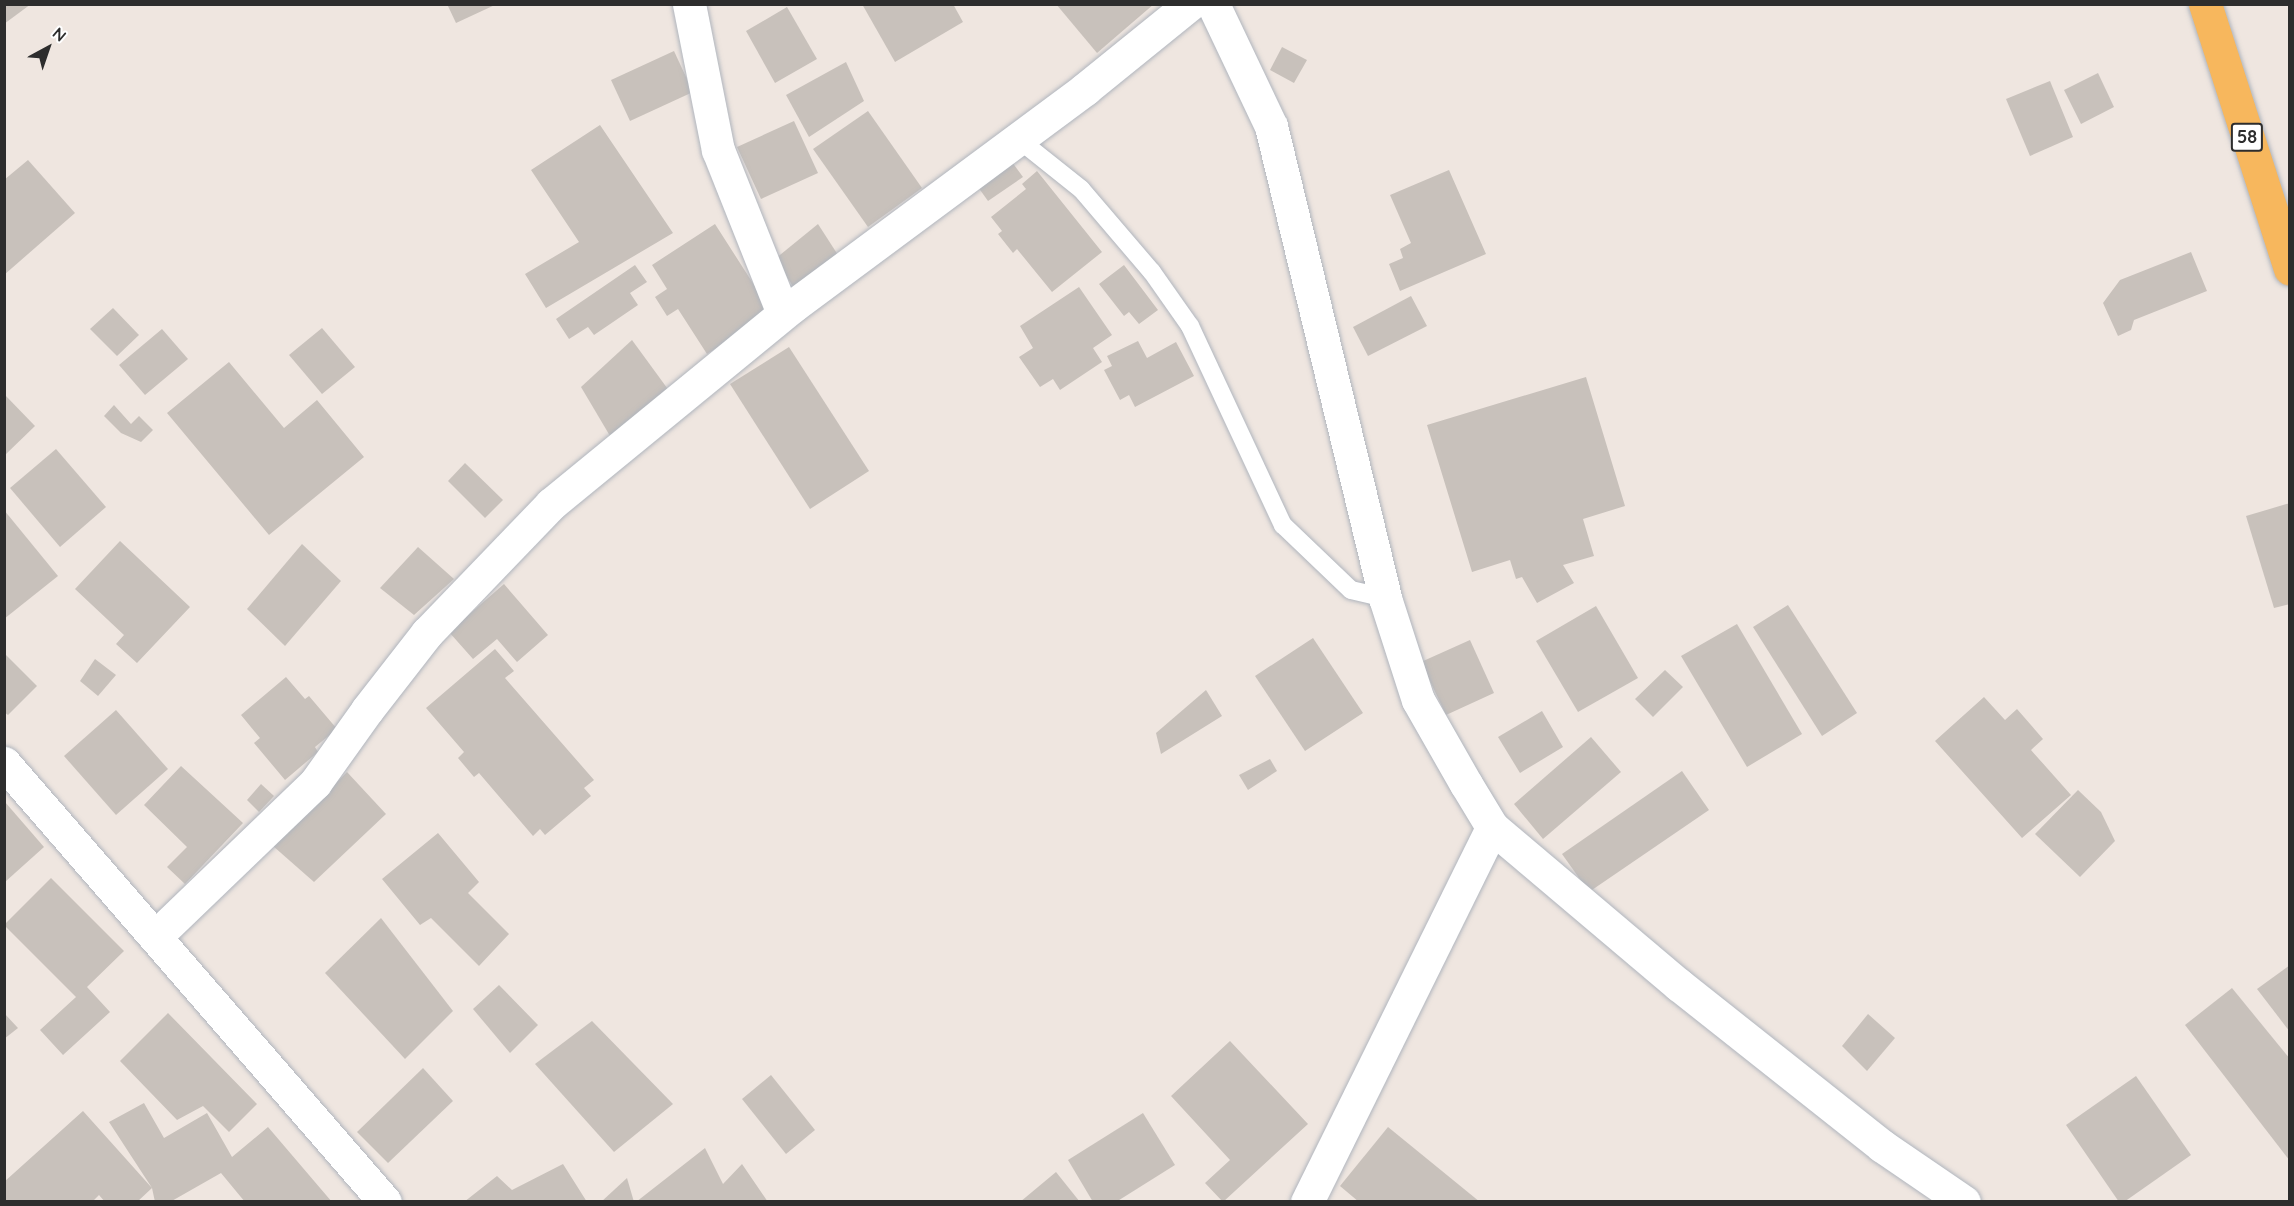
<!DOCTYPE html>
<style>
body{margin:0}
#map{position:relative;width:2294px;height:1206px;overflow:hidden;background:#efe6e0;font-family:Quicksand,sans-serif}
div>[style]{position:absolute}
.building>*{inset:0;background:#c8c1bb}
.roads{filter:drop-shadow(0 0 2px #b0b5bd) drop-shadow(0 0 2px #b0b5bd)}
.service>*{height:18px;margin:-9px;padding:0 9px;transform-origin:9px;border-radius:9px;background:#fff}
.minor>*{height:33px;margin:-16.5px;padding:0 16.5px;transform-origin:16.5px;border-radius:16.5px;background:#fff}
.tertiary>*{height:33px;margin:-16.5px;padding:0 16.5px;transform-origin:16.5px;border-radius:16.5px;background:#fff}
.primary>*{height:33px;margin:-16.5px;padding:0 16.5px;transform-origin:16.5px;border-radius:16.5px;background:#f7b75d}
span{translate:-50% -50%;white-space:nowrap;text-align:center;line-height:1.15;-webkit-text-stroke:5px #fff;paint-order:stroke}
.shield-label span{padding:2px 4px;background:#fff;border:2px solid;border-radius:4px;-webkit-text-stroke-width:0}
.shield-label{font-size:18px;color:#2d2d2d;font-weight:700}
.frame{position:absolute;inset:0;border:6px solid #2d2d2d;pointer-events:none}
.north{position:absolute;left:18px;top:18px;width:60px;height:60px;-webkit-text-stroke:4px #fff;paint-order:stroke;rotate:40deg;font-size:16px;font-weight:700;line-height:24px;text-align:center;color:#2d2d2d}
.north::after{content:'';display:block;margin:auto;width:21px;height:27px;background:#2d2d2d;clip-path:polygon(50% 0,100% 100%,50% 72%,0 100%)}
</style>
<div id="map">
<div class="building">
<i style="clip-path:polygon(4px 4px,31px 4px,4px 24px)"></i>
<i style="clip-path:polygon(447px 4px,497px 4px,456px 23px)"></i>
<i style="clip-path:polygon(862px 4px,953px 4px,963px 22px,895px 62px)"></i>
<i style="clip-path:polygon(1056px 4px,1154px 4px,1097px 53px)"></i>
<i style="clip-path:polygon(787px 7px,817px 59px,775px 83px,746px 31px)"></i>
<i style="clip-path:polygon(1282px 47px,1307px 60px,1294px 83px,1270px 70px)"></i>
<i style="clip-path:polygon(674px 51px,693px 92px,630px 121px,611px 80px)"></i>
<i style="clip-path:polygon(846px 62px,864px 101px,809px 137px,786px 95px)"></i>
<i style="clip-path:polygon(2098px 73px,2114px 107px,2081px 124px,2064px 90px)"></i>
<i style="clip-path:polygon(2050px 81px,2073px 137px,2030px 156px,2006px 99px)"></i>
<i style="clip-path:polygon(868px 111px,922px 188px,868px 227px,813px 149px)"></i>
<i style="clip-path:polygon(794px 121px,818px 173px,761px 199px,737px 147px)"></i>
<i style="clip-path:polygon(600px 125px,673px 233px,546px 308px,525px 274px,579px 242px,531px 170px)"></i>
<i style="clip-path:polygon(28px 160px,75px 213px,4px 275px,4px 180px)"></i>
<i style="clip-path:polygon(1012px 162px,1023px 177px,988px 201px,978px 187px)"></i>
<i style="clip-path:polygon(1449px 170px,1486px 254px,1400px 291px,1389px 264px,1403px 258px,1400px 249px,1411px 243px,1390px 195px)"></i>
<i style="clip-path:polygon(1037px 171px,1102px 252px,1052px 292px,1017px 249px,1013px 253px,998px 234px,1002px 231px,991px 217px,1026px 189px,1022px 184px)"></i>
<i style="clip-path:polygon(715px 224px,772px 313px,707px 354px,678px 309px,667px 316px,655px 297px,667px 289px,652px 265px)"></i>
<i style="clip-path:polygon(818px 224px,838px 255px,794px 288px,775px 259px)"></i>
<i style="clip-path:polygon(2191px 252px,2207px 291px,2134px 320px,2131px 330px,2118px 336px,2103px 303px,2120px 280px)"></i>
<i style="clip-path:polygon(635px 265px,647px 282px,630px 293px,638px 305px,594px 335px,588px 327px,569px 339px,556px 319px)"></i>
<i style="clip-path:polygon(1124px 265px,1158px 310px,1139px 324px,1129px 312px,1124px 316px,1099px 284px)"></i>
<i style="clip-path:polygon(1079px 287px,1112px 335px,1093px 348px,1102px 362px,1060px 390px,1053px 379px,1040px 387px,1019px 357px,1033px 348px,1020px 326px)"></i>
<i style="clip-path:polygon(1411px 296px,1427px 326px,1368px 356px,1353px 327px)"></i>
<i style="clip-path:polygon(113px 308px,139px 335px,117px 356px,90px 329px)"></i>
<i style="clip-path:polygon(322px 328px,355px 367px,322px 394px,289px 355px)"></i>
<i style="clip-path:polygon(162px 329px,188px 359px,145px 395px,119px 365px)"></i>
<i style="clip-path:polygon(632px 340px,670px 392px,613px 441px,581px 387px)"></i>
<i style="clip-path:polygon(1138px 341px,1147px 358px,1176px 342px,1194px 376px,1135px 407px,1129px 395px,1120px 400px,1104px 370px,1112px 366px,1107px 356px)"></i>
<i style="clip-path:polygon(789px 347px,869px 471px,810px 509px,730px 384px)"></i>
<i style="clip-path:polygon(229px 362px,284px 428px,317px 400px,364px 457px,269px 535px,167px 413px)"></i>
<i style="clip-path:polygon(1586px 377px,1625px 506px,1583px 519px,1594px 556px,1563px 565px,1574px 583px,1537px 603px,1522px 577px,1516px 579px,1510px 560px,1472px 572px,1427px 425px)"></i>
<i style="clip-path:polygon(4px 394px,35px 426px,4px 456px)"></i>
<i style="clip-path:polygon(114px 405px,131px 424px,139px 416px,153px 430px,141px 442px,121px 433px,104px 416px)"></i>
<i style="clip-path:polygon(56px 449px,106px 507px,60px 547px,10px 488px)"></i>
<i style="clip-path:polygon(465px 463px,503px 500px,485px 518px,448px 481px)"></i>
<i style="clip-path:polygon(2290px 503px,2290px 604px,2274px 608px,2246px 516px)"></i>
<i style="clip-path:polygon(4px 510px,58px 576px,4px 619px)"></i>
<i style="clip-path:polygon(120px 541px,190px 607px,137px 663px,116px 644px,124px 635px,75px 589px)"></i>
<i style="clip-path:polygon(302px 544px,341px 581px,285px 646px,247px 609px)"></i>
<i style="clip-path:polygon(418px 547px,454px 579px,414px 615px,380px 588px)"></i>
<i style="clip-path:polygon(504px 584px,548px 635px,517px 662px,497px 639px,473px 659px,449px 632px)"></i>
<i style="clip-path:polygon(1788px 605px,1857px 713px,1822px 736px,1753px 627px)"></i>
<i style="clip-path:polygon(1596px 606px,1638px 678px,1578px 712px,1536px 641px)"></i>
<i style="clip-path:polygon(1737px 624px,1802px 734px,1747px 767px,1681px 656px)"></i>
<i style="clip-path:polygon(1313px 638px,1363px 713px,1305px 751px,1255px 676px)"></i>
<i style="clip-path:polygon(1470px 640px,1494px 693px,1446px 715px,1421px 662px)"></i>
<i style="clip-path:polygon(495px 649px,514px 671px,505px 678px,594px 780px,584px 788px,591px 796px,545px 835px,540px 829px,533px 836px,479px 773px,474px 777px,458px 758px,464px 752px,426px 708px)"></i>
<i style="clip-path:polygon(4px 653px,37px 686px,8px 715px,4px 712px)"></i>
<i style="clip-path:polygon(95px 659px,116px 675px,98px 696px,80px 681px)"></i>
<i style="clip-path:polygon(1665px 670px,1683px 687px,1653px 717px,1635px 699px)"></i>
<i style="clip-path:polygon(286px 677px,305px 699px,309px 696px,337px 729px,315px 747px,318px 752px,285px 780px,254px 743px,260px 738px,241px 715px)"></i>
<i style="clip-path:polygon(1206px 690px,1222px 716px,1161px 754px,1156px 733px)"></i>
<i style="clip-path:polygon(1984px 697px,2005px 720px,2017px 709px,2043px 739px,2031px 750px,2071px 795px,2022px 838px,1935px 741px)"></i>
<i style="clip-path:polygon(116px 710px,168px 769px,116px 815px,64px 756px)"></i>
<i style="clip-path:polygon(1542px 711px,1563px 747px,1520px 773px,1498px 737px)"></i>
<i style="clip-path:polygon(1591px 737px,1621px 772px,1543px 839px,1514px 804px)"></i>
<i style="clip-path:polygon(1270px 759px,1277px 771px,1248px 790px,1239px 775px)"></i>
<i style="clip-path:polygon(181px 766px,243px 823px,185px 884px,167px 867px,187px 847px,144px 805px)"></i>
<i style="clip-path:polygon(1682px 771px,1709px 810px,1589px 892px,1562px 854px)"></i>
<i style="clip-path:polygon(347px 772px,386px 814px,314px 882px,273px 846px)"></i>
<i style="clip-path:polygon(261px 784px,274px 796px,259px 812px,247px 800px)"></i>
<i style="clip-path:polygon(2078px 790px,2101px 812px,2115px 841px,2080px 877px,2035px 834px)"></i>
<i style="clip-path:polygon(5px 802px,44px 847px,5px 882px)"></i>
<i style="clip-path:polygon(438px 833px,479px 882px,468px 893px,509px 934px,479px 966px,431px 918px,420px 925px,382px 879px)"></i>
<i style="clip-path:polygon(51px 878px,124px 951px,87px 987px,110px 1012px,63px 1055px,40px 1030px,76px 997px,4px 925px)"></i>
<i style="clip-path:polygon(381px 918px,453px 1011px,405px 1059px,325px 973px)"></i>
<i style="clip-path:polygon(2290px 965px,2290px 1032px,2257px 989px)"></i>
<i style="clip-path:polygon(499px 985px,538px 1025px,510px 1053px,473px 1009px)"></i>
<i style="clip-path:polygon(2232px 988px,2290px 1059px,2290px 1161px,2185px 1025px)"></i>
<i style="clip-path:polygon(4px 1013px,18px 1028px,4px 1039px)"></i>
<i style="clip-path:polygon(168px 1013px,257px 1104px,229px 1132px,203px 1106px,177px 1120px,120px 1061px)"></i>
<i style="clip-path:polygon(1868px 1014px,1895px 1038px,1867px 1071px,1842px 1046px)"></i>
<i style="clip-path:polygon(592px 1021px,673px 1104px,614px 1152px,535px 1064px)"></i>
<i style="clip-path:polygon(1230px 1041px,1308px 1124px,1223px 1202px,1205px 1183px,1230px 1160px,1171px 1096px)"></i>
<i style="clip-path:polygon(423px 1068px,453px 1101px,388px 1163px,357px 1132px)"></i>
<i style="clip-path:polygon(771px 1075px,815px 1130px,786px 1154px,742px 1099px)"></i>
<i style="clip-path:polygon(2136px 1076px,2191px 1155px,2124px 1202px,2119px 1202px,2066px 1125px)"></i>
<i style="clip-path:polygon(144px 1103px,164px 1138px,207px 1113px,232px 1157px,268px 1127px,332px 1202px,245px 1202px,221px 1173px,170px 1202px,155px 1202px,152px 1188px,137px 1202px,105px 1202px,99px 1195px,92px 1202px,4px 1202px,4px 1182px,83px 1111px,152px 1188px,109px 1122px)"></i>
<i style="clip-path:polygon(1143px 1113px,1175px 1165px,1116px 1202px,1093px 1202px,1068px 1160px)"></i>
<i style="clip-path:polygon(1388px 1127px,1480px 1202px,1359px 1202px,1340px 1186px)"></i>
<i style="clip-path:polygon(705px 1148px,723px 1184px,742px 1164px,768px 1202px,636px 1202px)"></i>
<i style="clip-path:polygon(563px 1164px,587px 1202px,464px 1202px,497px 1176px,512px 1190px)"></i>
<i style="clip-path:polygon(1056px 1172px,1080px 1202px,1020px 1202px)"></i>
<i style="clip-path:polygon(627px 1178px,634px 1202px,601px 1202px)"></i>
</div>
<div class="roads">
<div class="service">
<i style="left:1017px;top:138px;width:82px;rotate:38.6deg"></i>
<i style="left:1081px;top:189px;width:109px;rotate:49.5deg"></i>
<i style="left:1152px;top:272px;width:66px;rotate:54.9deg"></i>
<i style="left:1190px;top:326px;width:220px;rotate:65deg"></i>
<i style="left:1283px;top:525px;width:94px;rotate:43.7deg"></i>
<i style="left:1351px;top:590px;width:35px;rotate:13deg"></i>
</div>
<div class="minor">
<i style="left:689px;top:4px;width:149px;rotate:78.8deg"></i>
<i style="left:718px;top:150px;width:175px;rotate:68.3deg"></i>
<i style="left:1213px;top:4px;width:135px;rotate:64.6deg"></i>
<i style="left:1271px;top:126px;width:486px;rotate:76.4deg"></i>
<i style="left:1385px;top:598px;width:107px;rotate:72.1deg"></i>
<i style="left:1418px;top:700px;width:97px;rotate:60.3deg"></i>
<i style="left:1466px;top:784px;width:50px;rotate:58.8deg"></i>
<i style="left:1492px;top:827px;width:245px;rotate:40.2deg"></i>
<i style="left:1679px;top:985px;width:259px;rotate:38.4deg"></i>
<i style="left:1882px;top:1146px;width:99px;rotate:34.3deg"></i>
<i style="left:155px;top:937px;width:222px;rotate:-43.9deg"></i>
<i style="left:315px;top:783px;width:90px;rotate:-54.5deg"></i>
<i style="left:367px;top:710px;width:98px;rotate:-52.1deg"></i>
<i style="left:427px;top:633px;width:179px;rotate:-46.1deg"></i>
<i style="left:551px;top:504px;width:313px;rotate:-39.3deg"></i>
<i style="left:793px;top:306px;width:364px;rotate:-36.6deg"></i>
<i style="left:1085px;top:89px;width:135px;rotate:-39deg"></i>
<i style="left:1307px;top:1202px;width:418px;rotate:-63.7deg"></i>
</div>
<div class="tertiary">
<i style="left:4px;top:763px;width:581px;rotate:49.05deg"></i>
</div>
<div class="primary">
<i style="left:2205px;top:4px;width:278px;rotate:72.2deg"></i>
</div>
</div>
<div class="shield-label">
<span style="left:2247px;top:137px">58</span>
</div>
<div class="frame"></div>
<div class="north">N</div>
</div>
